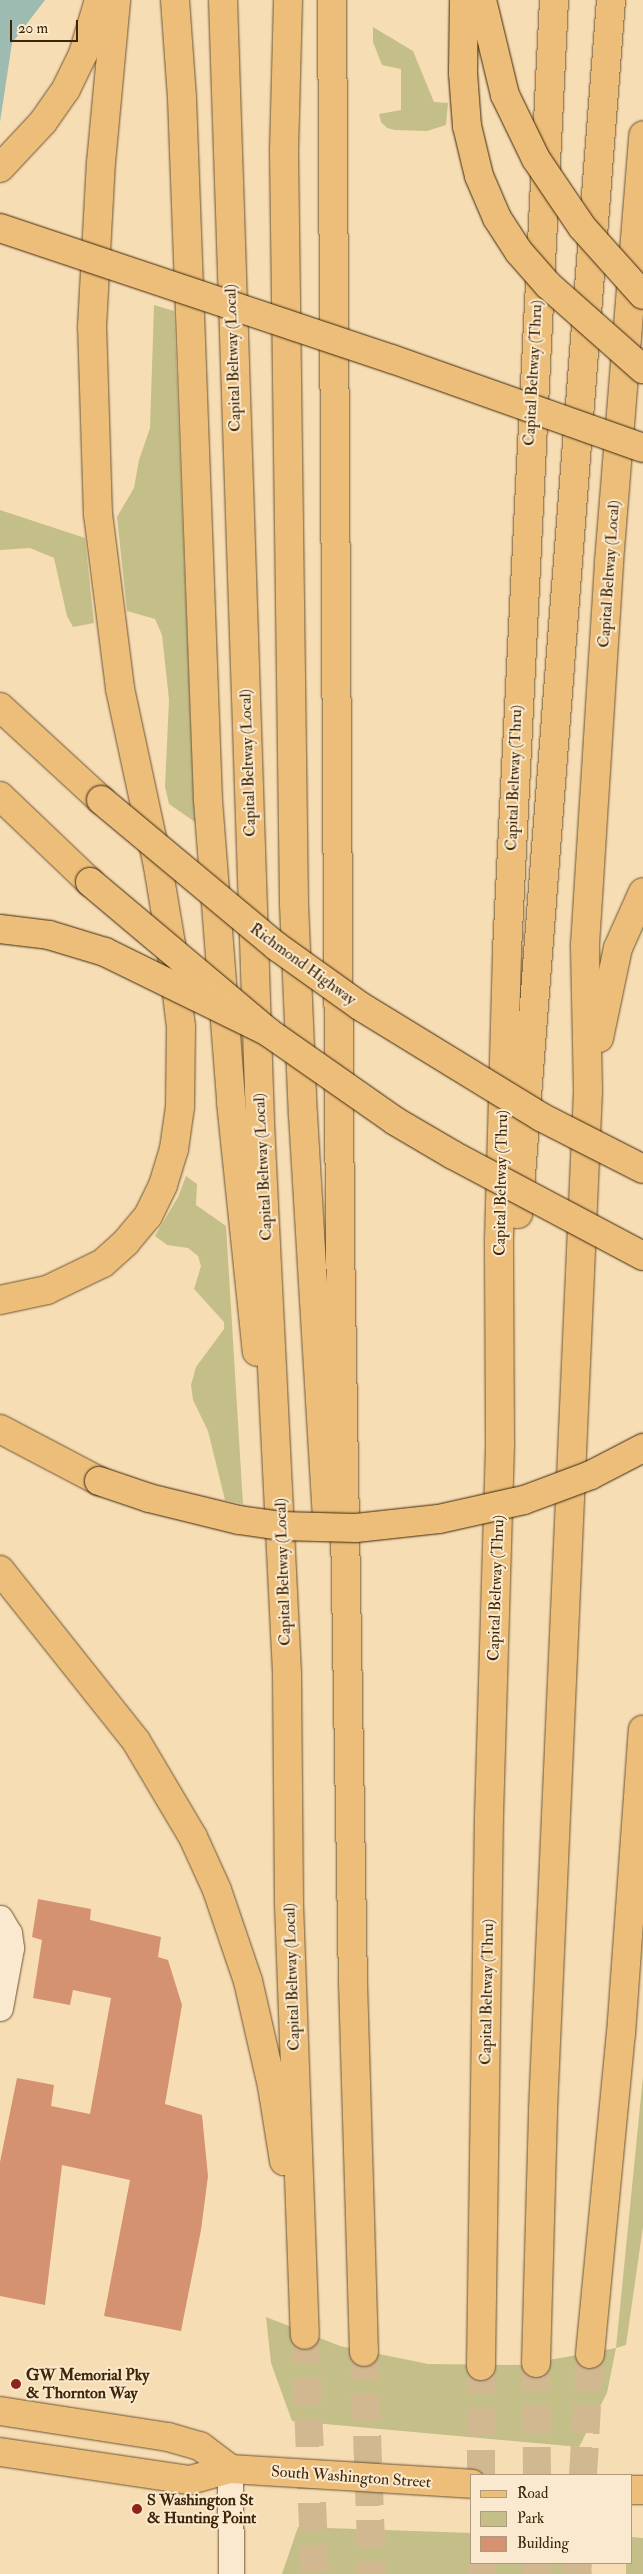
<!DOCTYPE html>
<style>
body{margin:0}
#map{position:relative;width:643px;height:2574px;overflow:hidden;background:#f7ddb4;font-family:"IM FELL Double Pica",serif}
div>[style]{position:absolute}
.green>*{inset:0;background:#c4bf88}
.water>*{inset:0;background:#9dbbb0}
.building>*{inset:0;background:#d49271}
.motorway-tunnel>*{height:28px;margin-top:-14px;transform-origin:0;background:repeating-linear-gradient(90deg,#d2b891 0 28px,transparent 0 42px)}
.roads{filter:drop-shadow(0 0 1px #6c5432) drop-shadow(0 0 1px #6c5432)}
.minor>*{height:25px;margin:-12.5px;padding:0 12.5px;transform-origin:12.5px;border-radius:12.5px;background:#fae9ce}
.primary>*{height:28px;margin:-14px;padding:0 14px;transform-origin:14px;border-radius:14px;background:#ecbe7a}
.trunk>*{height:28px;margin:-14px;padding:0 14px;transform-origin:14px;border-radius:14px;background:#ecbe7a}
.motorway>*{height:28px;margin:-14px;padding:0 14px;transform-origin:14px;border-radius:14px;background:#ecbe7a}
.bridges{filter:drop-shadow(0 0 1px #3d2607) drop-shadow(0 0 1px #3d2607)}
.trunk-bridge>*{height:28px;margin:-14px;padding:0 14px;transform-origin:14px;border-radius:14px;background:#ecbe7a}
.motorway-bridge>*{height:28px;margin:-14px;padding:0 14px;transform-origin:14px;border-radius:14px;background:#ecbe7a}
.dots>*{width:14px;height:14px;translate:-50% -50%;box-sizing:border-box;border:2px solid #fae9ce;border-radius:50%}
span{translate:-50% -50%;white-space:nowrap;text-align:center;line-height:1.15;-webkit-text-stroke:4px #fae9ce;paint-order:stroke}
.street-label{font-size:16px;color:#3d2607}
.poi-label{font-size:16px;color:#3d2607;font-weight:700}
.left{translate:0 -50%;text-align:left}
.legend{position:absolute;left:470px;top:2474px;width:162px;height:90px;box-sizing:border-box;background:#fae9ce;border:1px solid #ae9b7e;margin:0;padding:6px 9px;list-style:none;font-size:15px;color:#3d2607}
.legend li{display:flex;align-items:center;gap:10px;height:25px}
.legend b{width:25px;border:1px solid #ae9b7e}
.scale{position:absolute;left:10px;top:20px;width:68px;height:22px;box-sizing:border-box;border:2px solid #3d2607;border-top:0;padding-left:6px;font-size:15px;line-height:18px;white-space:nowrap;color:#3d2607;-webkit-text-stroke:4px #fae9ce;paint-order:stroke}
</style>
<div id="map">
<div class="green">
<i style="clip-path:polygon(373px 27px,413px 51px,434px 102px,448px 103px,446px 125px,427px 131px,395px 130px,387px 128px,381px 122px,379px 114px,401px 110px,401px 69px,382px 65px,373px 42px)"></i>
<i style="clip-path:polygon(154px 305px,174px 311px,195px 822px,169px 804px,165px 787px,169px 700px,162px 635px,155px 619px,127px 611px,117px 517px,134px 488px,139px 460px,150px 428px)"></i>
<i style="clip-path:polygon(0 510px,85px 538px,94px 623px,73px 627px,67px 616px,54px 558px,30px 548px,0 550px)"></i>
<i style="clip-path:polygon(186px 1176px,197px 1184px,196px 1205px,226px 1226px,243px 1504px,225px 1500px,208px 1431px,193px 1400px,191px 1385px,196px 1367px,224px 1329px,224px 1322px,194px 1289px,201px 1266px,198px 1256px,188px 1248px,167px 1245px,155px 1236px,178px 1197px)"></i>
<i style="clip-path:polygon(643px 2076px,643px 2227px,626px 2345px,616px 2348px,607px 2393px,579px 2447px,292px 2421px,271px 2363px,266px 2317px,340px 2346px,428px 2364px,521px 2365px,616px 2348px)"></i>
<i style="clip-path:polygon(298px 2527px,472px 2533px,472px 2563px,589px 2563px,592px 2574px,282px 2574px)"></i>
<i style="clip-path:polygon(632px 2537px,643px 2538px,643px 2574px,626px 2574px,626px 2563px,632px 2563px)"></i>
</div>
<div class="water">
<i style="clip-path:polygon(0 0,45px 0,12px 43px,0 122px)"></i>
</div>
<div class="building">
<i style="clip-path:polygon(38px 1899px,91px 1909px,90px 1920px,161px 1937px,158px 1957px,168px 1960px,182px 2005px,165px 2104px,202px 2115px,208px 2176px,201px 2230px,181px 2331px,104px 2316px,130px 2180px,62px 2165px,45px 2305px,0 2296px,0 2162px,17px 2078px,54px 2085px,51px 2106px,90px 2114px,111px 1998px,73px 1990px,70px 2005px,33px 1998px,42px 1940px,32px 1937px)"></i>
</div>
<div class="motorway-tunnel">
<i style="left:305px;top:2335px;width:239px;rotate:87.6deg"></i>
<i style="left:364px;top:2352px;width:222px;rotate:87.9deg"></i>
<i style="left:536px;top:2363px;width:112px;rotate:89.5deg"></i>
<i style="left:481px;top:2366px;width:109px;rotate:90deg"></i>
<i style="left:583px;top:2475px;width:121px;rotate:-86.7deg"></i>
<i style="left:482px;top:2563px;width:11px;rotate:90deg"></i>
<i style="left:538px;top:2563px;width:11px;rotate:90deg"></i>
<i style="left:577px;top:2574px;width:11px;rotate:-85deg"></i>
</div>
<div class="roads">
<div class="minor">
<i style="left:0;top:1918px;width:17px;rotate:59deg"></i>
<i style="left:9px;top:1933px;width:15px;rotate:82deg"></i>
<i style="left:11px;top:1948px;width:61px;rotate:100.4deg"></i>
<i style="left:230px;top:2469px;width:105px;rotate:89.5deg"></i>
</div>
<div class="primary">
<i style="left:0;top:2411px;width:170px;rotate:8.8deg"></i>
<i style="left:168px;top:2437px;width:33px;rotate:16deg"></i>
<i style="left:200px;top:2446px;width:38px;rotate:37deg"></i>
<i style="left:0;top:2452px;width:192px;rotate:8.4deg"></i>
<i style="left:190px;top:2480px;width:41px;rotate:-15.4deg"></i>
<i style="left:230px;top:2469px;width:242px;rotate:3.5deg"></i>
<i style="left:632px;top:2490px;width:11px"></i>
</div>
<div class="trunk">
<i style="left:0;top:707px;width:137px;rotate:42.6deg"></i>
<i style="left:0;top:796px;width:124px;rotate:43.7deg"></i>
</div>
<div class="motorway">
<i style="left:175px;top:0;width:98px;rotate:85.9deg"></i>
<i style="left:182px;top:98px;width:702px;rotate:87.88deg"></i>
<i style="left:208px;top:800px;width:303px;rotate:85.6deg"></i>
<i style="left:231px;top:1102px;width:251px;rotate:84.1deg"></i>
<i style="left:223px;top:0;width:1124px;rotate:88.11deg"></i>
<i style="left:260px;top:1123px;width:552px;rotate:87.19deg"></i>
<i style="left:287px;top:1674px;width:230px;rotate:89.5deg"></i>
<i style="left:289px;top:1904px;width:431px;rotate:87.9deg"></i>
<i style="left:288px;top:0;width:150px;rotate:91.5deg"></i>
<i style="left:284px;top:150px;width:754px;rotate:89.24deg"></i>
<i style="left:294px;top:904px;width:211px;rotate:87.6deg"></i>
<i style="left:303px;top:1115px;width:403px;rotate:86.6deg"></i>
<i style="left:332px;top:0;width:1240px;rotate:89.63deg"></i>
<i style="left:340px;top:1240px;width:742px;rotate:89deg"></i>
<i style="left:353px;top:1982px;width:370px;rotate:88.3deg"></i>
<i style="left:0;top:168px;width:63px;rotate:-46.9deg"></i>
<i style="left:43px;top:122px;width:40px;rotate:-55.1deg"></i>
<i style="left:66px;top:89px;width:39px;rotate:-64deg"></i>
<i style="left:83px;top:54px;width:56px;rotate:-73.5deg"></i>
<i style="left:599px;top:1038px;width:92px;rotate:-78.1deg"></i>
<i style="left:618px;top:948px;width:61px;rotate:-65.9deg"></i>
<i style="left:518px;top:1214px;width:1218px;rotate:-85.62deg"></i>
<i style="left:0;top:1300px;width:48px;rotate:-12deg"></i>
<i style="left:47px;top:1290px;width:62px;rotate:-25.7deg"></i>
<i style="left:103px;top:1263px;width:31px;rotate:-42deg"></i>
<i style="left:126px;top:1242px;width:34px;rotate:-50deg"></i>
<i style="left:148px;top:1216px;width:34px;rotate:-64deg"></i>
<i style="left:163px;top:1185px;width:38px;rotate:-73deg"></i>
<i style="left:174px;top:1149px;width:42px;rotate:-81.9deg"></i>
<i style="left:180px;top:1107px;width:80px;rotate:-89.3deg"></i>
<i style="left:181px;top:1027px;width:84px;rotate:-96.9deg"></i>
<i style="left:171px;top:944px;width:79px;rotate:-99.5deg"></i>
<i style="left:158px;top:866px;width:182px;rotate:-102.1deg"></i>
<i style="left:120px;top:688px;width:174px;rotate:-97.2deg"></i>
<i style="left:98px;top:515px;width:188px;rotate:-91.8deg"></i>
<i style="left:92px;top:327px;width:164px;rotate:-86.9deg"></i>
<i style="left:101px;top:163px;width:164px;rotate:-84.7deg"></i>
<i style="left:0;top:1429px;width:112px;rotate:27.7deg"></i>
<i style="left:0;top:1570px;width:218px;rotate:51.5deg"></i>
<i style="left:136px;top:1741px;width:112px;rotate:59.3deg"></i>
<i style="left:193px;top:1837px;width:58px;rotate:65.6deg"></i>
<i style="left:217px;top:1890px;width:96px;rotate:71.2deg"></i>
<i style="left:248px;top:1981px;width:108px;rotate:77.1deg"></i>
<i style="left:272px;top:2086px;width:76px;rotate:80.9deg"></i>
<i style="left:590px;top:2354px;width:321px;rotate:-84.5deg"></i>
<i style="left:621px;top:2034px;width:305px;rotate:-85.9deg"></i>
<i style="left:536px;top:2363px;width:253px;rotate:-88.4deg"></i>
<i style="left:543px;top:2110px;width:1020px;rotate:-87.47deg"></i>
<i style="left:588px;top:1091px;width:146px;rotate:-91.2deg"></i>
<i style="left:585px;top:945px;width:384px;rotate:-86.4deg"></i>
<i style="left:609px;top:562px;width:428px;rotate:-85.4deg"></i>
<i style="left:481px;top:2366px;width:550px;rotate:-89.17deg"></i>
<i style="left:489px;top:1816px;width:374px;rotate:-88.3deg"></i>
<i style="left:500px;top:1442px;width:202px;rotate:-90.3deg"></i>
<i style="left:499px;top:1240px;width:289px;rotate:-88.4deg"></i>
<i style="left:507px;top:951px;width:952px;rotate:-87.17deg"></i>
</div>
</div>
<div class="bridges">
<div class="trunk-bridge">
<i style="left:101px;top:800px;width:228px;rotate:39.8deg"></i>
<i style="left:276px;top:946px;width:103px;rotate:35.5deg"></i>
<i style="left:360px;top:1006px;width:212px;rotate:31.5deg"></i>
<i style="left:541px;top:1117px;width:114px;rotate:27deg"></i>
<i style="left:90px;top:882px;width:233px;rotate:40.1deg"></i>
<i style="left:268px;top:1032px;width:155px;rotate:35deg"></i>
<i style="left:395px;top:1121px;width:67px;rotate:30.4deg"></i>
<i style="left:453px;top:1155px;width:215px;rotate:28deg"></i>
</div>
<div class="motorway-bridge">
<i style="left:464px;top:0;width:73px;rotate:90.8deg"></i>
<i style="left:463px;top:73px;width:53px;rotate:85.7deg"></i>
<i style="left:467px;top:126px;width:51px;rotate:76.5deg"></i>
<i style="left:479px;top:176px;width:46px;rotate:66.8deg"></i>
<i style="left:497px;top:218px;width:40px;rotate:57.1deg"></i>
<i style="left:519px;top:252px;width:44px;rotate:48.7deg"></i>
<i style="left:548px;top:285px;width:127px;rotate:41.5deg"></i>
<i style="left:482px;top:0;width:98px;rotate:76.4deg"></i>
<i style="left:505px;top:95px;width:71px;rotate:64.2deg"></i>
<i style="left:536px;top:159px;width:82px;rotate:55.9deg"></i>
<i style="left:582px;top:227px;width:91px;rotate:48.1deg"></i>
<i style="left:0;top:228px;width:413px;rotate:18.5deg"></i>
<i style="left:392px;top:359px;width:266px;rotate:19.5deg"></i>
<i style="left:0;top:929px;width:49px;rotate:7deg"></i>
<i style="left:49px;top:935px;width:59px;rotate:16.9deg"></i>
<i style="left:105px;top:952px;width:182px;rotate:26.1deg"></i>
<i style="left:99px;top:1481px;width:53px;rotate:18.8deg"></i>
<i style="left:149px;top:1498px;width:93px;rotate:13.7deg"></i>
<i style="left:239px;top:1520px;width:42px;rotate:8.1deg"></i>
<i style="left:281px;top:1526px;width:75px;rotate:1.5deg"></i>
<i style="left:356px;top:1528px;width:83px;rotate:-6.2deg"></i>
<i style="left:439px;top:1519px;width:87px;rotate:-12.6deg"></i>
<i style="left:524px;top:1500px;width:72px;rotate:-20.5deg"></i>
<i style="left:591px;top:1475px;width:59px;rotate:-27.4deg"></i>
</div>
</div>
<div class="dots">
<i style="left:16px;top:2384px;background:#8f2418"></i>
<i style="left:137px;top:2509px;background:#8f2418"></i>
</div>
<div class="street-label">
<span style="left:233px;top:358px;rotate:-92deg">Capital Beltway (Local)</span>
<span style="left:533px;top:373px;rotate:-87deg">Capital Beltway (Thru)</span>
<span style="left:609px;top:574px;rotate:-86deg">Capital Beltway (Local)</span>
<span style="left:248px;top:763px;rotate:-92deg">Capital Beltway (Local)</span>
<span style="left:514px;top:778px;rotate:-88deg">Capital Beltway (Thru)</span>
<span style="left:303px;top:964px;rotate:36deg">Richmond Highway</span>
<span style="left:263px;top:1167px;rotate:-93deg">Capital Beltway (Local)</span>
<span style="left:501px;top:1183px;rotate:-89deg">Capital Beltway (Thru)</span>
<span style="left:283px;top:1572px;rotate:-92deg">Capital Beltway (Local)</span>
<span style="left:496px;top:1588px;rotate:-88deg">Capital Beltway (Thru)</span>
<span style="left:292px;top:1977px;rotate:-92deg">Capital Beltway (Local)</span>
<span style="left:487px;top:1992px;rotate:-89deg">Capital Beltway (Thru)</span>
<span style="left:351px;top:2477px;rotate:4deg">South Washington Street</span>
</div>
<div class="poi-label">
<span class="left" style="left:26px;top:2384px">GW Memorial Pky<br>&amp; Thornton Way</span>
<span class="left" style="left:147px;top:2509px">S Washington St<br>&amp; Hunting Point</span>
</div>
<ul class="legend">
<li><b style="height:6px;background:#ecbe7a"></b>Road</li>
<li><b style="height:14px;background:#c4bf88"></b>Park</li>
<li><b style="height:14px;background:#d49271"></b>Building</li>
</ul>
<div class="scale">20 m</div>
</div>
